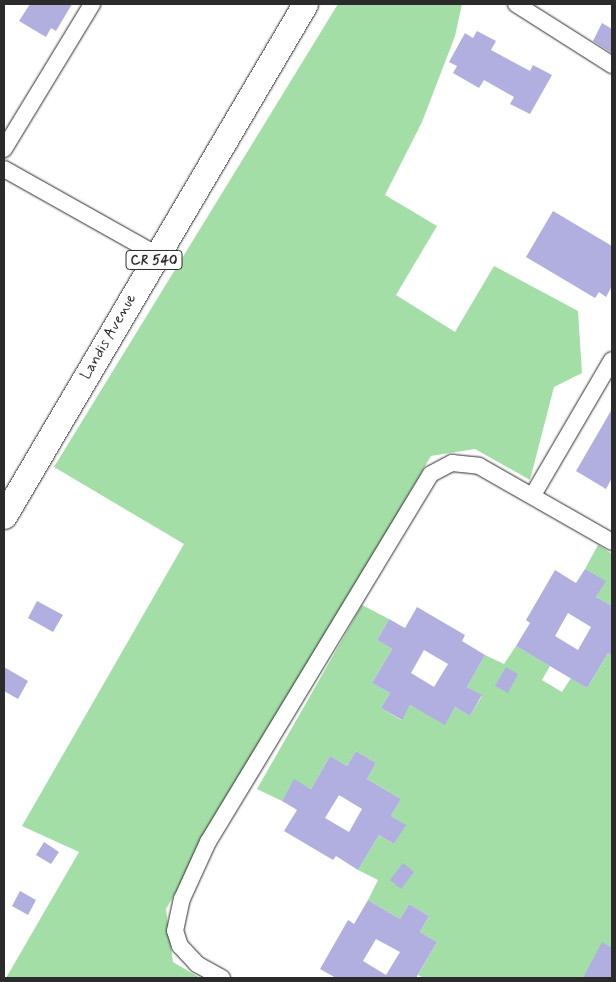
<!DOCTYPE html>
<style>
body{margin:0}
#map{position:relative;width:616px;height:982px;overflow:hidden;background:#fff;font-family:Mynerve,sans-serif}
div>[style]{position:absolute}
.green>*{inset:0;background:#a2dea5}
.building>*{inset:0;background:#b1aee0}
.roads{filter:drop-shadow(0 0 1px #2b2b2b) drop-shadow(0 0 1px #2b2b2b)}
.minor>*{height:16px;margin:-8px;padding:0 8px;transform-origin:8px;border-radius:8px;background:#fff}
.primary>*{height:25px;margin:-12.5px;padding:0 12.5px;transform-origin:12.5px;border-radius:12.5px;background:#fff}
span{translate:-50% -50%;white-space:nowrap;text-align:center;line-height:1.15;-webkit-text-stroke:4px #fff;paint-order:stroke}
.shield-label span{padding:1px 4px;background:#fff;border:1px solid;border-radius:4px;-webkit-text-stroke-width:0}
.shield-label{font-size:14px;color:#2b2b2b;font-weight:700}
.street-label{font-size:15px;color:#2b2b2b}
.frame{position:absolute;inset:0;border:5px solid #2b2b2b;pointer-events:none}
</style>
<div id="map">
<div class="green">
<i style="clip-path:polygon(338px 4px,462px 4px,455px 36px,422px 122px,385px 195px,437px 226px,396px 295px,455px 332px,494px 266px,578px 311px,582px 373px,554px 387px,530px 480px,475px 449px,431px 456px,166px 909px,173px 962px,200px 978px,6px 978px,79px 852px,22px 826px,184px 544px,54px 467px)"></i>
<i style="clip-path:polygon(598px 545px,612px 554px,612px 606px,596px 597px,605px 581px,585px 569px)"></i>
<i style="clip-path:polygon(362px 605px,389px 619px,377px 640px,392px 649px,372px 683px,390px 693px,381px 708px,401px 720px,410px 705px,445px 724px,455px 707px,470px 716px,482px 696px,467px 687px,485px 655px,504px 664px,516px 646px,550px 666px,542px 680px,562px 692px,571px 678px,587px 688px,608px 653px,612px 656px,612px 978px,424px 978px,418px 975px,437px 942px,420px 932px,429px 916px,409px 904px,400px 919px,368px 900px,378px 880px,358px 870px,379px 835px,394px 844px,405px 825px,391px 816px,401px 799px,367px 779px,376px 763px,356px 751px,347px 766px,330px 756px,311px 789px,294px 780px,282px 801px,257px 789px)"></i>
</div>
<div class="building">
<i style="clip-path:polygon(30px 4px,72px 4px,56px 31px,51px 28px,46px 37px,19px 21px)"></i>
<i style="clip-path:polygon(602px 23px,612px 29px,612px 53px,593px 41px)"></i>
<i style="clip-path:polygon(477px 31px,496px 41px,491px 50px,530px 71px,533px 65px,552px 75px,530px 114px,510px 104px,514px 97px,484px 80px,479px 88px,453px 73px,457px 66px,449px 62px,465px 33px,473px 38px)"></i>
<i style="clip-path:polygon(553px 211px,612px 246px,612px 286px,606px 297px,599px 292px,595px 298px,526px 257px)"></i>
<i style="clip-path:polygon(612px 409px,612px 478px,606px 489px,576px 471px)"></i>
<i style="clip-path:polygon(evenodd,585px 569px,606px 581px,596px 597px,612px 606px,612px 656px,608px 653px,587px 688px,516px 646px,530px 623px,526px 620px,555px 570px,576px 583px,585px 569px,568px 613px,591px 627px,578px 650px,555px 636px,568px 613px)"></i>
<i style="clip-path:polygon(37px 601px,63px 615px,53px 632px,28px 618px)"></i>
<i style="clip-path:polygon(evenodd,417px 607px,465px 635px,462px 641px,485px 655px,467px 687px,482px 695px,470px 716px,455px 707px,445px 725px,410px 705px,402px 720px,381px 708px,390px 693px,372px 683px,392px 649px,377px 640px,389px 619px,405px 628px,417px 607px,424px 650px,448px 664px,434px 687px,411px 673px,424px 650px)"></i>
<i style="clip-path:polygon(4px 667px,28px 681px,18px 699px,4px 691px)"></i>
<i style="clip-path:polygon(506px 667px,518px 674px,508px 693px,495px 686px)"></i>
<i style="clip-path:polygon(evenodd,356px 751px,376px 763px,367px 779px,401px 799px,391px 816px,406px 825px,394px 844px,379px 835px,358px 870px,336px 856px,333px 860px,284px 831px,297px 810px,282px 801px,294px 779px,311px 789px,330px 756px,347px 766px,356px 751px,339px 795px,362px 809px,349px 832px,325px 818px,339px 795px)"></i>
<i style="clip-path:polygon(44px 842px,59px 852px,51px 864px,36px 855px)"></i>
<i style="clip-path:polygon(403px 863px,414px 872px,401px 889px,390px 880px)"></i>
<i style="clip-path:polygon(20px 891px,36px 900px,28px 915px,12px 906px)"></i>
<i style="clip-path:polygon(evenodd,368px 900px,400px 919px,409px 904px,429px 916px,420px 932px,437px 942px,416px 978px,336px 978px,320px 969px,348px 920px,354px 924px,368px 900px,376px 939px,400px 952px,386px 975px,363px 961px,376px 939px)"></i>
<i style="clip-path:polygon(602px 942px,612px 948px,612px 978px,583px 978px)"></i>
</div>
<div class="roads">
<div class="minor">
<i style="left:516px;top:4px;width:114px;rotate:32.4deg"></i>
<i style="left:4px;top:149px;width:170px;rotate:-58.7deg"></i>
<i style="left:4px;top:169px;width:176px;rotate:29.3deg"></i>
<i style="left:533px;top:495px;width:156px;rotate:-59.7deg"></i>
<i style="left:222px;top:978px;width:29px;rotate:-151deg"></i>
<i style="left:197px;top:964px;width:25px;rotate:-133deg"></i>
<i style="left:180px;top:946px;width:16px;rotate:-108deg"></i>
<i style="left:175px;top:931px;width:33px;rotate:-78deg"></i>
<i style="left:182px;top:899px;width:63px;rotate:-65.5deg"></i>
<i style="left:208px;top:842px;width:430px;rotate:-58.8deg"></i>
<i style="left:431px;top:474px;width:24px;rotate:-28deg"></i>
<i style="left:452px;top:463px;width:27px;rotate:6deg"></i>
<i style="left:479px;top:466px;width:153px;rotate:29.7deg"></i>
</div>
<div class="primary">
<i style="left:4px;top:516px;width:594px;rotate:-59.55deg"></i>
</div>
</div>
<div class="shield-label">
<span style="left:154px;top:260px">CR 540</span>
</div>
<div class="street-label">
<span style="left:109px;top:337px;rotate:-60deg">Landis Avenue</span>
</div>
<div class="frame"></div>
</div>
